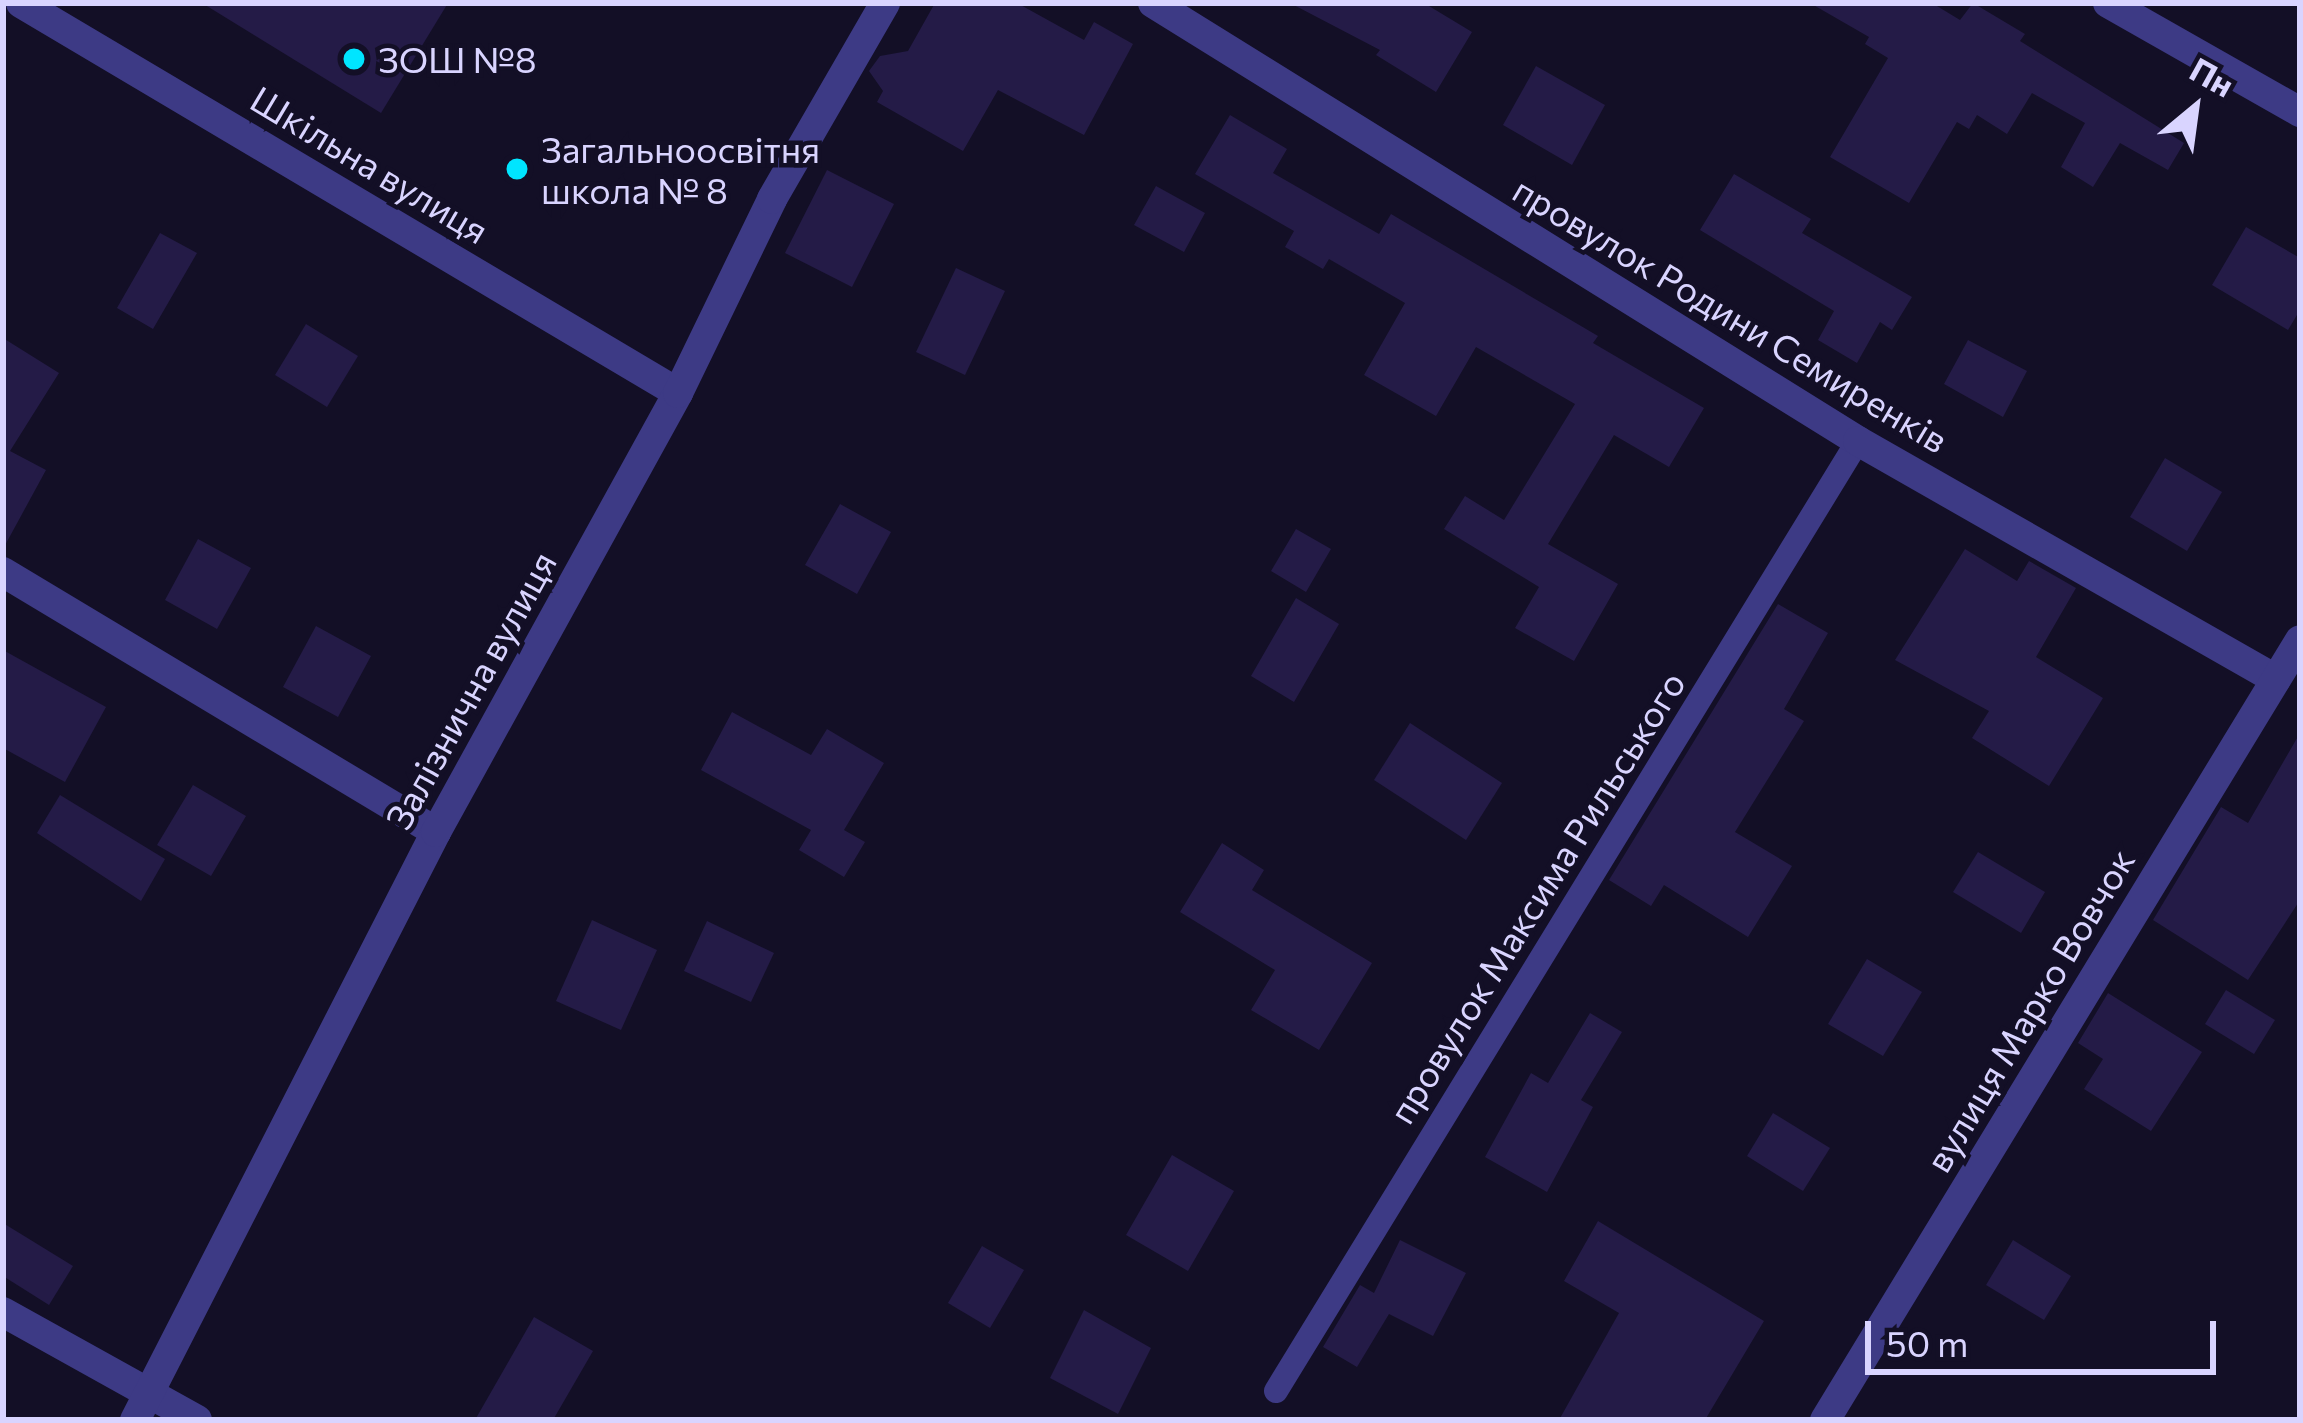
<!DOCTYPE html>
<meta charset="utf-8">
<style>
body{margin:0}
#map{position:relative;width:2303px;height:1423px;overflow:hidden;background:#130f26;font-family:Commissioner,sans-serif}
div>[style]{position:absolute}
.building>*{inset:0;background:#241b47}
.service>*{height:24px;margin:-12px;padding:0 12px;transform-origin:12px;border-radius:12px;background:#3d3a85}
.minor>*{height:30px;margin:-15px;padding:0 15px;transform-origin:15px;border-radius:15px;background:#3d3a85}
.tertiary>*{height:30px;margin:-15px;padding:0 15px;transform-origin:15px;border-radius:15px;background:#3d3a85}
.dots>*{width:33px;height:33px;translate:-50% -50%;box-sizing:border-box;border:6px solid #130f26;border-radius:50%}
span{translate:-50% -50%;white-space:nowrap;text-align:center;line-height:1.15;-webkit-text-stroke:9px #130f26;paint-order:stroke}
.poi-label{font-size:36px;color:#d9d4ff}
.left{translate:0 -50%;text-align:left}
.street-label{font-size:36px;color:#d9d4ff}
.frame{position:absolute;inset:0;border:6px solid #d9d4ff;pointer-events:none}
.north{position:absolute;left:2135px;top:48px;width:120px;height:120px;-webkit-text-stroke:9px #130f26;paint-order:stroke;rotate:29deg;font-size:33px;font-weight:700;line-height:48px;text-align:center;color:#d9d4ff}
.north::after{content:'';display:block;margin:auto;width:42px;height:54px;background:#d9d4ff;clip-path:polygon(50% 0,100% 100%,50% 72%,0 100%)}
.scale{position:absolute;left:1865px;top:1321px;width:351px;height:54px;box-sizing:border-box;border:6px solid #d9d4ff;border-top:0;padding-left:15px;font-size:36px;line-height:42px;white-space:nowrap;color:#d9d4ff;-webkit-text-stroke:9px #130f26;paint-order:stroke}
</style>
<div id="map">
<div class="building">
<i style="clip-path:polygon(202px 3px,448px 3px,381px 113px)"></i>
<i style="clip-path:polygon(935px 3px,1017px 3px,1084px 40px,1094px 22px,1133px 44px,1084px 135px,998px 90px,963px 151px,877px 102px,883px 91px,869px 71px,880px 56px,908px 51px)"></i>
<i style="clip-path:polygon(1290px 3px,1424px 3px,1472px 32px,1436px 92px,1376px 55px,1380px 50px)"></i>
<i style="clip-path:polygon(1810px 3px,1932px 3px,1960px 20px,1973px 3px,2025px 34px,2020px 41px,2184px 143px,2168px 170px,2120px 143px,2093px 187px,2061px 167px,2085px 123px,2032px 93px,2007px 134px,1977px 115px,1969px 129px,1957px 122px,1909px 203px,1830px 157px,1888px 58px,1865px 44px,1869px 37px)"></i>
<i style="clip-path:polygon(1536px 66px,1605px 105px,1572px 165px,1503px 125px)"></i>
<i style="clip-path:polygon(1230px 115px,1287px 149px,1273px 173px,1379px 234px,1391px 214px,1598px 336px,1593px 343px,1704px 408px,1669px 467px,1614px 435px,1548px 544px,1618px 584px,1574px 661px,1515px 628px,1539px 587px,1444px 529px,1465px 496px,1504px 520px,1575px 404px,1476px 347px,1436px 416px,1364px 375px,1405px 303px,1329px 259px,1323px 269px,1285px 247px,1294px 231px,1195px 174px)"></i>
<i style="clip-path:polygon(827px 170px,894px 204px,852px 287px,785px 253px)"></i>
<i style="clip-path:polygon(1734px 174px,1811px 219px,1802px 233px,1912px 297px,1892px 330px,1880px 322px,1857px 363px,1818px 340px,1834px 311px,1700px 230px)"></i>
<i style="clip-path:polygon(1156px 186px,1205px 213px,1184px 252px,1134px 225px)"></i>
<i style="clip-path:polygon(2246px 227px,2300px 258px,2300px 310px,2288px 330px,2212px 285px)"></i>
<i style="clip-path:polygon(160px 233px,197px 253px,153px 329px,117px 308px)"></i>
<i style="clip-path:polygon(956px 268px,1005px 291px,965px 375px,916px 352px)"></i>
<i style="clip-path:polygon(306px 324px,358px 356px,327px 407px,275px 375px)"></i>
<i style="clip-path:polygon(3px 338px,59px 373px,10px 451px,46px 470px,3px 549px)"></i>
<i style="clip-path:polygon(1968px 340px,2027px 371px,2003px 417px,1944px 384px)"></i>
<i style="clip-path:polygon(2165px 458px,2222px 492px,2187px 551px,2130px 517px)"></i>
<i style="clip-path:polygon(840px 504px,891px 532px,857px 594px,805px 565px)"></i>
<i style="clip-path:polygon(1296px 529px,1331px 549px,1306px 592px,1271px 571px)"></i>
<i style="clip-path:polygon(198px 539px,251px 568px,217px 629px,165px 600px)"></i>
<i style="clip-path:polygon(1965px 549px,2017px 581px,2029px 561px,2076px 588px,2036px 657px,2103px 698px,2049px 786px,1972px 738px,1989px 711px,1895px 660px)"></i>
<i style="clip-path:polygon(1296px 598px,1339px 624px,1294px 702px,1251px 676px)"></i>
<i style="clip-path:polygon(1778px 604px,1828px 633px,1784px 709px,1804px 721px,1735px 832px,1792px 866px,1748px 937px,1664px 885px,1651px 906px,1609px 880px)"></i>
<i style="clip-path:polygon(316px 626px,371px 656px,338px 717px,283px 687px)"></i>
<i style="clip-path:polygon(3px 650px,106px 707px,65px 782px,3px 748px)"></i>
<i style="clip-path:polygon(732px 712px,811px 755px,827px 729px,884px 763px,844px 830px,865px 842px,844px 877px,799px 850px,811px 830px,701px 770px)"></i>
<i style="clip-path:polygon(1410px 723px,1502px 783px,1466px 840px,1374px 780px)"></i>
<i style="clip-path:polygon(2300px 733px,2300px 900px,2248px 980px,2153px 920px,2221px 807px,2248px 823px)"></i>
<i style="clip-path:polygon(193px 785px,246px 816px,211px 876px,157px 845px)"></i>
<i style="clip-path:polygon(60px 795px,165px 859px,141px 901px,37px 833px)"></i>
<i style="clip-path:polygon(1222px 843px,1264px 870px,1252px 890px,1372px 963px,1319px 1050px,1251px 1010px,1275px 970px,1180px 912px)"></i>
<i style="clip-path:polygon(1978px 852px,2045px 892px,2021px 933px,1953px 892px)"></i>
<i style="clip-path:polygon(592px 920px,657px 950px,621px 1030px,556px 1001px)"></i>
<i style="clip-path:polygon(707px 921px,774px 953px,751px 1002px,684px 971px)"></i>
<i style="clip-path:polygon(1867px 959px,1922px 992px,1883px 1056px,1828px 1024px)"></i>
<i style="clip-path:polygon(2226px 990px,2275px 1020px,2254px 1054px,2205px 1024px)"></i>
<i style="clip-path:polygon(2108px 993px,2202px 1052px,2151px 1131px,2084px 1089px,2103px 1059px,2078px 1043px)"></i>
<i style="clip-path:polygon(1590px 1013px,1622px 1032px,1581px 1100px,1593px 1107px,1547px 1192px,1485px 1157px,1531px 1073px,1548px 1083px)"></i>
<i style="clip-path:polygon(1773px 1113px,1830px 1148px,1803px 1191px,1747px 1156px)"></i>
<i style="clip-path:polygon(1172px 1155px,1234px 1191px,1188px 1271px,1126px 1235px)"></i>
<i style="clip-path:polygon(1598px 1221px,1764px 1321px,1705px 1420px,1559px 1420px,1619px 1313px,1564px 1281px)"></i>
<i style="clip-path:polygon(3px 1223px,73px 1266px,49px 1305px,3px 1276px)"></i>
<i style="clip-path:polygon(1400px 1240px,1466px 1273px,1433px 1336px,1389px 1314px,1357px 1367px,1323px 1347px,1360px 1285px,1374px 1293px)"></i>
<i style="clip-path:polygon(2013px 1240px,2071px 1276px,2044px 1320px,1986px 1285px)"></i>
<i style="clip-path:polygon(982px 1246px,1024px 1270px,990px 1328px,948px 1303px)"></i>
<i style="clip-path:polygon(1084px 1310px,1151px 1348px,1118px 1414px,1050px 1378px)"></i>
<i style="clip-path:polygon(534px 1317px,593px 1351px,553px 1420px,475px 1420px)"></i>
</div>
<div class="service">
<i style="left:1276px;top:1391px;width:1114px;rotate:-58.51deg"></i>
</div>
<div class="minor">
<i style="left:21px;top:3px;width:764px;rotate:30.69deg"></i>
<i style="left:1153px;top:3px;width:830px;rotate:31.85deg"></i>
<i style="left:1858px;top:441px;width:481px;rotate:29.7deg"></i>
<i style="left:2108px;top:3px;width:221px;rotate:29.6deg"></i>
<i style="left:3px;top:572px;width:505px;rotate:30.98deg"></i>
<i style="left:3px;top:1312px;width:222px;rotate:29.1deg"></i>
<i style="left:1825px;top:1420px;width:913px;rotate:-58.66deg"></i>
</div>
<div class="tertiary">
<i style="left:135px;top:1420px;width:661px;rotate:-62.89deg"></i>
<i style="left:436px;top:832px;width:501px;rotate:-61.13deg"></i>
<i style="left:678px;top:393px;width:216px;rotate:-64.1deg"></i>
<i style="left:772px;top:199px;width:226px;rotate:-60deg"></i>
</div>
<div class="dots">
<i style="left:354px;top:59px;background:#00e5ff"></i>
<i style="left:517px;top:169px;background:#00e5ff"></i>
</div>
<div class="poi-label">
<span class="left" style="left:378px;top:59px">ЗОШ №8</span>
<span class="left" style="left:541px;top:169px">Загальноосвітня<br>школа № 8</span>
</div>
<div class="street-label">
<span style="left:370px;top:164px;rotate:31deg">Шкільна вулиця</span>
<span style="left:1731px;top:314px;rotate:31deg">провулок Родини Семиренків</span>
<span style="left:470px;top:690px;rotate:-61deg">Залізнична вулиця</span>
<span style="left:1536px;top:897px;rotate:-58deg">провулок Максима Рильського</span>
<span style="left:2029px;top:1010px;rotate:-59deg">вулиця Марко Вовчок</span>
</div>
<div class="frame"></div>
<div class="north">Пн</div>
<div class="scale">50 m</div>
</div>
